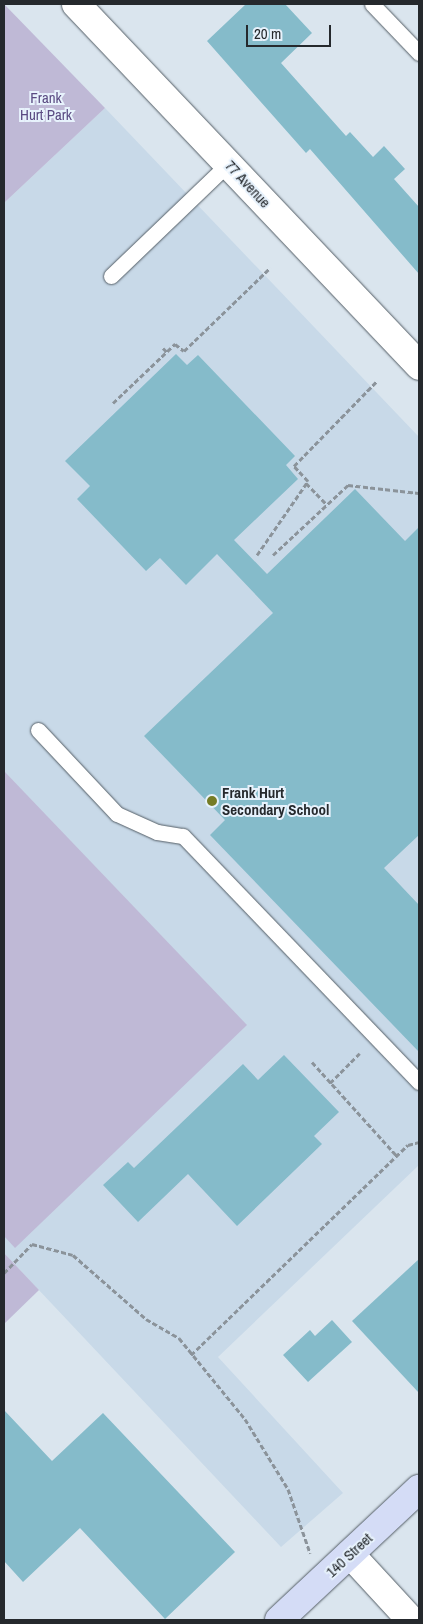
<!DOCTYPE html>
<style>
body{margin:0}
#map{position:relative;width:423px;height:1624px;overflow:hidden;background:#dae5ee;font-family:"Archivo Narrow",sans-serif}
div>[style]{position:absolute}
.built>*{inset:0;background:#c8d9e8}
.green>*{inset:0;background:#bfb9d6}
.building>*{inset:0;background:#85bbca}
.path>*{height:3px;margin-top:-1.5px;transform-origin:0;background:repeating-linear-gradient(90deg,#8b939a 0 5px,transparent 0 7.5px)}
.roads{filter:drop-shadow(0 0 1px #545e66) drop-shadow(0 0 1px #545e66)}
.lane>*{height:15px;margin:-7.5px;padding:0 7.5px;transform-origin:7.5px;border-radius:7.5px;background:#fff}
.street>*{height:28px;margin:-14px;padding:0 14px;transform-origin:14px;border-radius:14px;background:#fff}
.secondary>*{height:28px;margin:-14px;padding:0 14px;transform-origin:14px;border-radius:14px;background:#d4dcf6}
.dots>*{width:14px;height:14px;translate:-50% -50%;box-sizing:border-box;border:2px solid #e7f2fc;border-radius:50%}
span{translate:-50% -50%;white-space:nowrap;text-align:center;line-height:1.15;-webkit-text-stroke:4px #e7f2fc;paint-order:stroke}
.park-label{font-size:15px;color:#5a4a82}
.street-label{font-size:15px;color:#25292d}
.poi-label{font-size:15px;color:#25292d;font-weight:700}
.left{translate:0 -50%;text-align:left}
.frame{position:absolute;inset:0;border:5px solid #25292d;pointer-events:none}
.scale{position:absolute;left:246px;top:25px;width:85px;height:22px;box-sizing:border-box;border:2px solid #25292d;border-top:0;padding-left:6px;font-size:15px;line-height:18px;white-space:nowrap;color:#25292d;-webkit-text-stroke:4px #e7f2fc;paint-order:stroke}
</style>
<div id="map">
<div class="built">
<i style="clip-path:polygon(105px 108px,419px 437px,419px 1165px,218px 1357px,343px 1493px,281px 1547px,4px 1253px,4px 203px)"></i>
</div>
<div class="green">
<i style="clip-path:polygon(4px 4px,105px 108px,4px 203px)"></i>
<i style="clip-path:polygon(4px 771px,247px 1025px,15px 1248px,4px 1236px)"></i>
<i style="clip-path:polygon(4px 1253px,39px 1290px,4px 1324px)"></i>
</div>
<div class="building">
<i style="clip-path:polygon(246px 4px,285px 4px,312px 33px,281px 63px,346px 136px,350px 132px,373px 157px,384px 146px,405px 169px,394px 179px,419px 207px,419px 274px,310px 149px,306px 153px,207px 41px)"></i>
<i style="clip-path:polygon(176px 354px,187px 365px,198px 355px,295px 456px,286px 465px,298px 479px,234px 540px,267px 574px,355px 489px,405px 541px,419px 527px,419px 835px,384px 868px,419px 905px,419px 1052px,210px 835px,225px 820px,144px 736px,273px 613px,217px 554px,186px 585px,160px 558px,146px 571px,77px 499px,90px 486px,65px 461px)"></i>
<i style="clip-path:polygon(284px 1055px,339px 1112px,314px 1136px,322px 1144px,237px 1226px,188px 1174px,138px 1222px,103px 1185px,128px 1162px,134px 1168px,243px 1064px,258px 1080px)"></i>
<i style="clip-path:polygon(419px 1259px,419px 1393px,352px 1321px)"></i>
<i style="clip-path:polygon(332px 1320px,352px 1342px,308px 1382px,283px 1355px,310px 1330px,315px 1336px)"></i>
<i style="clip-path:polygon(4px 1410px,52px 1461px,103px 1413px,235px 1552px,165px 1619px,80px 1528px,23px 1582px,4px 1561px)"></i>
</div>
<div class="path">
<i style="left:163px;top:348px;width:6px;rotate:45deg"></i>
<i style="left:113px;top:403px;width:86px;rotate:-43.6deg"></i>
<i style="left:175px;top:344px;width:11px;rotate:38deg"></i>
<i style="left:184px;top:351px;width:120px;rotate:-44deg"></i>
<i style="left:306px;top:483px;width:29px;rotate:46deg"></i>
<i style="left:257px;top:555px;width:90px;rotate:-55.4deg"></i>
<i style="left:308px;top:481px;width:21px;rotate:-133deg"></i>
<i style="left:294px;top:466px;width:119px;rotate:-45.7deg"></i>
<i style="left:273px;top:555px;width:103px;rotate:-43deg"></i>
<i style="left:348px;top:485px;width:71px;rotate:6.4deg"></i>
<i style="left:312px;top:1062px;width:127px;rotate:47.9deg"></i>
<i style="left:330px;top:1083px;width:42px;rotate:-45deg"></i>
<i style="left:4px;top:1273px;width:40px;rotate:-46deg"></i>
<i style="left:32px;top:1244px;width:42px;rotate:15deg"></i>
<i style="left:73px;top:1255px;width:97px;rotate:41.2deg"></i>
<i style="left:146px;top:1319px;width:38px;rotate:30deg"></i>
<i style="left:179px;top:1338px;width:104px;rotate:50.8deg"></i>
<i style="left:245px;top:1419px;width:82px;rotate:58.4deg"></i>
<i style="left:288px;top:1489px;width:68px;rotate:71deg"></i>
<i style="left:191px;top:1355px;width:302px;rotate:-44.1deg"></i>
<i style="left:408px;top:1145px;width:11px;rotate:-15deg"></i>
</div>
<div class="roads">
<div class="lane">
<i style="left:372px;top:4px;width:68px;rotate:46.2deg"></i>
<i style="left:111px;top:276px;width:163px;rotate:-43.8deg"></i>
<i style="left:38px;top:730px;width:115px;rotate:46.8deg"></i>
<i style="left:117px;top:814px;width:44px;rotate:24.2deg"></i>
<i style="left:157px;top:832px;width:26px;rotate:9deg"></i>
<i style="left:183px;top:836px;width:341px;rotate:46.2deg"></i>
</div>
<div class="street">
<i style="left:76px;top:4px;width:499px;rotate:46.5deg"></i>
<i style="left:350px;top:1554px;width:90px;rotate:47.3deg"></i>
</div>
<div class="secondary">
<i style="left:279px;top:1620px;width:192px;rotate:-43.1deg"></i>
</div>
</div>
<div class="dots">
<i style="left:212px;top:801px;background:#757c26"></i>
</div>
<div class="park-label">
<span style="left:46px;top:106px">Frank<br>Hurt Park</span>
</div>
<div class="street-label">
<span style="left:248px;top:184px;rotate:47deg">77 Avenue</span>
<span style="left:349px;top:1555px;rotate:-43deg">140 Street</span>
</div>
<div class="poi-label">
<span class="left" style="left:222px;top:801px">Frank Hurt<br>Secondary School</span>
</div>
<div class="frame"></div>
<div class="scale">20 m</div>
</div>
